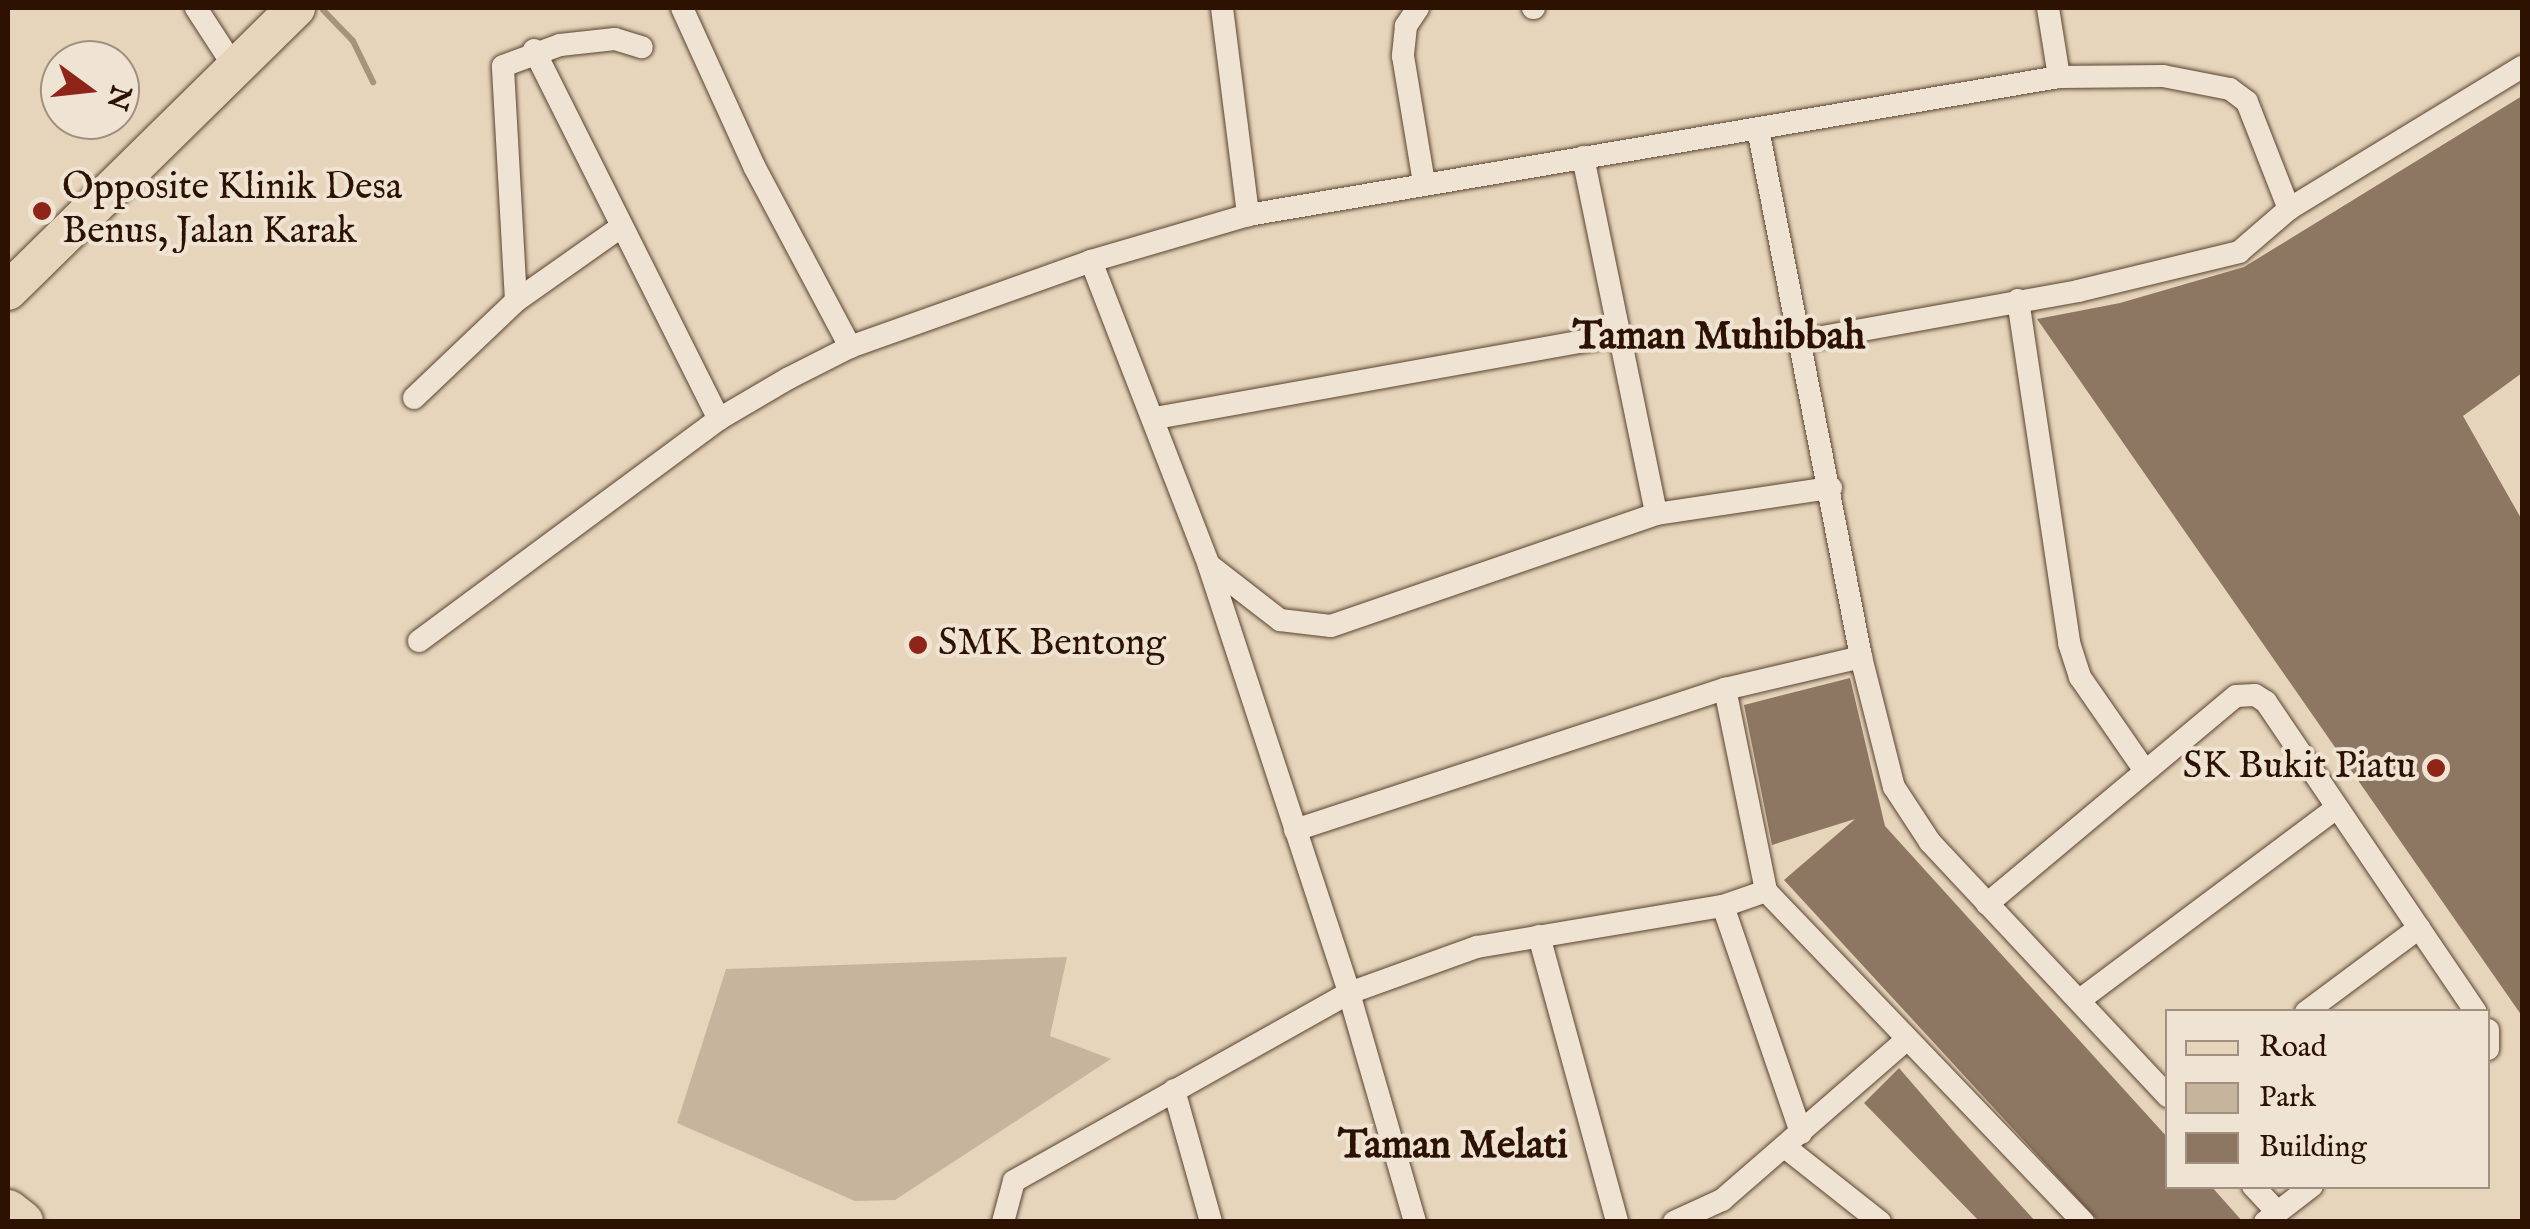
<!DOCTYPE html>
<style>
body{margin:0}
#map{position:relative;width:2530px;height:1229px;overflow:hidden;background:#e6d5bb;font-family:"IM FELL English",serif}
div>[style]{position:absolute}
.green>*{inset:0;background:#c7b49c}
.stream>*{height:6px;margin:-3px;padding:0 3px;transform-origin:3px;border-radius:3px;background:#a7937c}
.building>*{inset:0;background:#8d7762}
.roads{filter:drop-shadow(0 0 2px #5b4330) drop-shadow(0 0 2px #5b4330)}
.street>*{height:22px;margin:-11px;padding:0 11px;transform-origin:11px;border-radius:11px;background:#efe4d3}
.primary>*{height:38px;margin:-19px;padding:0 19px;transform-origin:19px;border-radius:19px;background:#e6d5bb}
.highway>*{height:42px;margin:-21px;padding:0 21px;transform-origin:21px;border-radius:21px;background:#e6d5bb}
.dots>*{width:28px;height:28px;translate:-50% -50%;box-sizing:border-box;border:5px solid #efe4d3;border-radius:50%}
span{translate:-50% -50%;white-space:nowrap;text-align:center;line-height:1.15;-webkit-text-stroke:8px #efe4d3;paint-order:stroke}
.poi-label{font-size:38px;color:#2d1202}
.left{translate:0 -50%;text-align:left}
.right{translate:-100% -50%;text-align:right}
.neighbourhood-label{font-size:40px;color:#2d1202;font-weight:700}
.frame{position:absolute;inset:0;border:10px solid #2d1202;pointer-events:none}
.legend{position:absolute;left:2165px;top:1009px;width:325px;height:180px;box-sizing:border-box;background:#efe4d3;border:2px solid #a1907f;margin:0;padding:12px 18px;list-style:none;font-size:30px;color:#2d1202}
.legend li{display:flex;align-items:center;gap:20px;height:50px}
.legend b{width:50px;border:2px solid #a1907f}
.north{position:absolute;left:40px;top:40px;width:100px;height:100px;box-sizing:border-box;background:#efe4d3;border:2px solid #a1907f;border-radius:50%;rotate:105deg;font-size:28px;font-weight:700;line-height:40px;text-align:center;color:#2d1202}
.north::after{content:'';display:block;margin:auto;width:35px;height:45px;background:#8f2418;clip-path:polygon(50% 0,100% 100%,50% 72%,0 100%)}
</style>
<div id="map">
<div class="green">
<i style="clip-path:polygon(1067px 957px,1050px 1036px,1111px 1059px,895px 1200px,855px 1201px,677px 1123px,726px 969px)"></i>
</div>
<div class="stream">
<i style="left:323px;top:10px;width:43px;rotate:45.9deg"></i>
<i style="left:353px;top:41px;width:46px;rotate:64deg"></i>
</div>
<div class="building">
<i style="clip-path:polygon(2522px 96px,2522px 373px,2463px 416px,2522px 520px,2522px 1016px,2037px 319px,2120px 303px,2244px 267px)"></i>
<i style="clip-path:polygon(1850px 678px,1885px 826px,2168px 1138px,2168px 1186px,2211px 1186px,2243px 1222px,2099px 1222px,1784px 880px,1855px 819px,1772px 845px,1744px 705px)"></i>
<i style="clip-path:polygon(1899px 1068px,1956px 1134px,2036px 1222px,1980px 1222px,1864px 1103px)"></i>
</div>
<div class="roads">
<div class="street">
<i style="left:196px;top:8px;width:68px;rotate:57deg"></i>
<i style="left:682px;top:8px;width:176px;rotate:65.5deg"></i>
<i style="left:755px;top:168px;width:203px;rotate:62deg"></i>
<i style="left:1222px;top:8px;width:209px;rotate:82.8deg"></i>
<i style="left:1418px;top:8px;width:22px;rotate:124deg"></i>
<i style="left:1406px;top:26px;width:30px;rotate:96deg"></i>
<i style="left:1403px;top:56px;width:129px;rotate:80.6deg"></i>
<i style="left:1533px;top:8px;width:1px"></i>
<i style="left:2048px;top:8px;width:70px;rotate:80.9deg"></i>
<i style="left:534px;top:50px;width:413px;rotate:63.4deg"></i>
<i style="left:1758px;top:129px;width:538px;rotate:78.96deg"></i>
<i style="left:1861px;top:657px;width:134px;rotate:75.8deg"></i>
<i style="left:1894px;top:787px;width:66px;rotate:56.8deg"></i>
<i style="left:1930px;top:842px;width:348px;rotate:46.9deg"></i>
<i style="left:1583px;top:157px;width:364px;rotate:78.4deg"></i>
<i style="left:1091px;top:261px;width:326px;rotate:68.8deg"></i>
<i style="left:1209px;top:565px;width:90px;rotate:37.8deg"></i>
<i style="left:1280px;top:620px;width:51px;rotate:6.7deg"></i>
<i style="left:1331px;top:626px;width:344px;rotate:-19deg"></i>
<i style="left:1656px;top:514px;width:177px;rotate:-8.5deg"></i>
<i style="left:2018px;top:300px;width:347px;rotate:81.5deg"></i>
<i style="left:2069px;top:643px;width:36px;rotate:72deg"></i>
<i style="left:2080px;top:677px;width:114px;rotate:55.3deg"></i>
<i style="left:516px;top:301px;width:235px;rotate:-93.2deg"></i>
<i style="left:503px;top:66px;width:61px;rotate:-20.2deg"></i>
<i style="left:560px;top:45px;width:55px;rotate:-6.2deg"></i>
<i style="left:615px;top:39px;width:28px;rotate:17deg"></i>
<i style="left:1801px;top:341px;width:281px;rotate:-10.2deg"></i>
<i style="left:2078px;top:291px;width:166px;rotate:-13.6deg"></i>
<i style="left:2239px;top:252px;width:66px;rotate:-40.7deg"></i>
<i style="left:2289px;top:209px;width:273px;rotate:-31.4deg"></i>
<i style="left:414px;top:398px;width:141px;rotate:-43.6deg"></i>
<i style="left:516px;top:301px;width:128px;rotate:-35.2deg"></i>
<i style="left:1156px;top:418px;width:470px;rotate:-10.2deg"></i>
<i style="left:1209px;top:566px;width:449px;rotate:71.8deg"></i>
<i style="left:1349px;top:993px;width:238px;rotate:73.9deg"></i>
<i style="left:419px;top:641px;width:373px;rotate:-36.5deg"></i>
<i style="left:719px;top:419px;width:81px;rotate:-30.4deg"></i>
<i style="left:789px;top:378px;width:68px;rotate:-26.9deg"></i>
<i style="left:850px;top:347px;width:256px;rotate:-19.6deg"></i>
<i style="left:1091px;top:261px;width:164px;rotate:-16.3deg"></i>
<i style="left:1248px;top:215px;width:823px;rotate:-9.66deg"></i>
<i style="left:2059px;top:77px;width:104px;rotate:-0.6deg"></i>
<i style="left:2163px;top:76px;width:68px;rotate:11deg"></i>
<i style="left:2230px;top:89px;width:21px;rotate:37deg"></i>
<i style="left:2247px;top:102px;width:115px;rotate:68.6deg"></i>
<i style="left:1725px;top:689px;width:206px;rotate:78.5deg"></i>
<i style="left:1766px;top:891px;width:458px;rotate:46.2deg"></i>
<i style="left:1295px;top:830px;width:453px;rotate:-18.2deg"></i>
<i style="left:1725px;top:689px;width:140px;rotate:-13.2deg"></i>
<i style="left:1987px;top:904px;width:324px;rotate:-39.9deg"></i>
<i style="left:2236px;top:696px;width:19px;rotate:-3deg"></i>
<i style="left:2255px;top:695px;width:13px;rotate:32deg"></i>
<i style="left:2266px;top:702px;width:374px;rotate:55.9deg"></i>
<i style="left:1723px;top:906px;width:240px;rotate:71deg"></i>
<i style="left:1539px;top:936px;width:296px;rotate:74.7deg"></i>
<i style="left:2081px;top:999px;width:316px;rotate:-36.8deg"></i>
<i style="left:2306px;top:1012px;width:141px;rotate:-36.6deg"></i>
<i style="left:2488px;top:1030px;width:19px;rotate:90deg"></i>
<i style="left:1174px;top:1090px;width:137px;rotate:74.3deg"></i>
<i style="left:1785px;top:1147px;width:121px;rotate:38.3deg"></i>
<i style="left:2253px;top:1186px;width:35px;rotate:47deg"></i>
<i style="left:1003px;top:1222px;width:42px;rotate:-75deg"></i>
<i style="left:1014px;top:1181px;width:384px;rotate:-29.3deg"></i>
<i style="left:1349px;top:993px;width:136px;rotate:-19.8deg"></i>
<i style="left:1477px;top:947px;width:249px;rotate:-9.5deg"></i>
<i style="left:1723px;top:906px;width:46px;rotate:-19.2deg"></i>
<i style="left:1674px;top:1222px;width:53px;rotate:-24.6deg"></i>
<i style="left:1722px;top:1200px;width:244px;rotate:-41deg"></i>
<i style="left:2265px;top:1222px;width:59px;rotate:-37.5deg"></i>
</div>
<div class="primary">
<i style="left:8px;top:291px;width:404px;rotate:-44.5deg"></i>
</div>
<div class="highway">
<i style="left:8px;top:1211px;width:18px;rotate:38deg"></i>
</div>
</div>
<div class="dots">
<i style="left:42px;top:211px;background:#8f2418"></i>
<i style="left:918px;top:645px;background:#8f2418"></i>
<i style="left:2436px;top:768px;background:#8f2418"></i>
</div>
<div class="poi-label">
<span class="left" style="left:62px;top:211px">Opposite Klinik Desa<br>Benus, Jalan Karak</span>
<span class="left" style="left:938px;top:645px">SMK Bentong</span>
<span class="right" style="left:2416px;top:768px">SK Bukit Piatu</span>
</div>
<div class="neighbourhood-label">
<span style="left:1719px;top:338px">Taman Muhibbah</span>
<span style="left:1453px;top:1147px">Taman Melati</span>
</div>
<div class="frame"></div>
<ul class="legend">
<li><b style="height:12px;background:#e6d5bb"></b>Road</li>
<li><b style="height:28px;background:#c7b49c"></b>Park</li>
<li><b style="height:28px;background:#8d7762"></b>Building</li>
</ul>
<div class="north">N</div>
</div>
